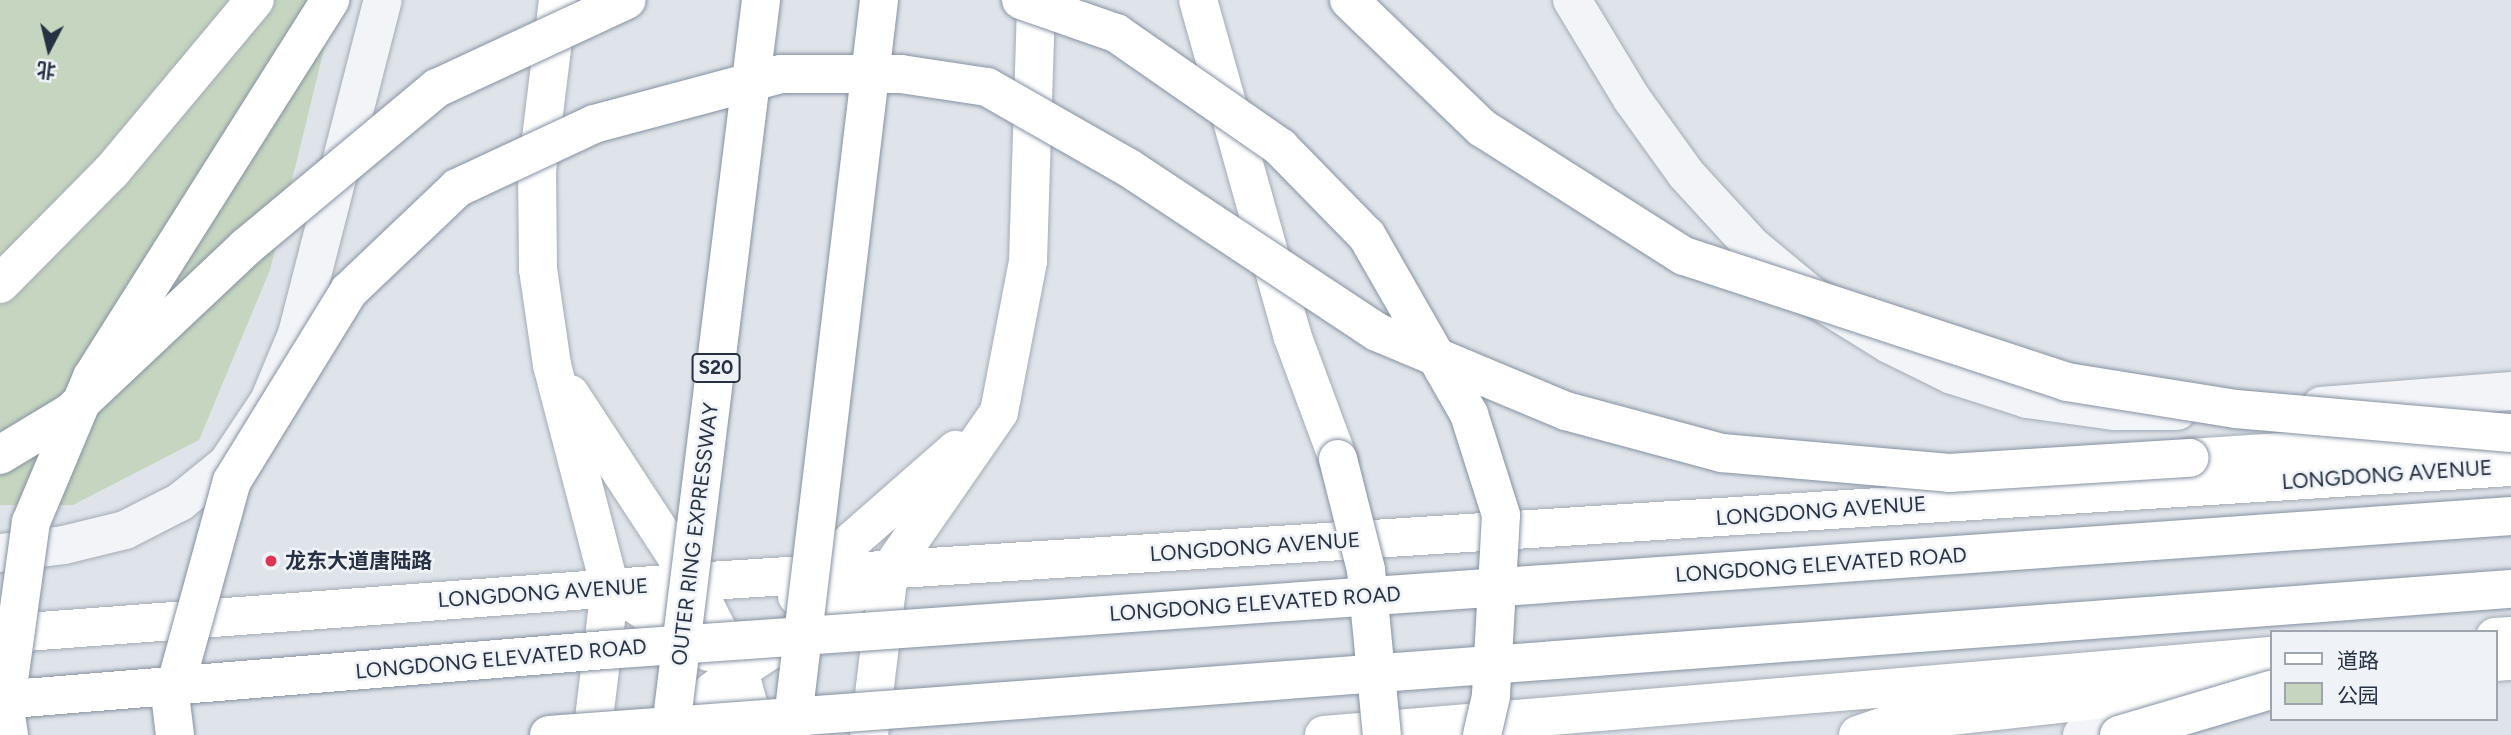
<!DOCTYPE html>
<meta charset="utf-8">
<style>
body{margin:0}
#map{position:relative;width:2511px;height:735px;overflow:hidden;background:#dfe4ea;font-family:Figtree,"Noto Sans SC",sans-serif}
div>[style]{position:absolute}
.green>*{inset:0;background:#c5d5bf}
.roads{filter:drop-shadow(0 0 2px #a4abb5) drop-shadow(0 0 2px #a4abb5)}
.minor>*{height:38px;margin:-19px;padding:0 19px;transform-origin:19px;border-radius:19px;background:#f2f4f8}
.major>*{height:38px;margin:-19px;padding:0 19px;transform-origin:19px;border-radius:19px;background:#fff}
.highway>*{height:38px;margin:-19px;padding:0 19px;transform-origin:19px;border-radius:19px;background:#fff}
.bridges{filter:drop-shadow(0 0 2px #8591a2) drop-shadow(0 0 2px #8591a2)}
.highway-bridge>*{height:38px;margin:-19px;padding:0 19px;transform-origin:19px;border-radius:19px;background:#fff}
.dots>*{width:19px;height:19px;translate:-50% -50%;box-sizing:border-box;border:4px solid #eff3f7;border-radius:50%}
span{translate:-50% -50%;white-space:nowrap;text-align:center;line-height:1.15;-webkit-text-stroke:5px #eff3f7;paint-order:stroke}
.shield-label span{padding:2px 5px;background:#eff3f7;border:2px solid;border-radius:5px;-webkit-text-stroke-width:0}
.shield-label{font-size:19px;color:#263143;font-weight:700}
.street-label{font-size:21px;color:#263143}
.poi-label{font-size:21px;color:#263143;font-weight:700}
.left{translate:0 -50%;text-align:left}
.legend{position:absolute;left:2270px;top:630px;width:228px;height:91px;box-sizing:border-box;background:#eff3f7;border:2px solid #9fa5af;margin:0;padding:9px 12px;list-style:none;font-size:21px;color:#263143}
.legend li{display:flex;align-items:center;gap:14px;height:35px}
.legend b{width:35px;border:2px solid #9fa5af}
.north{position:absolute;left:14px;top:14px;width:70px;height:70px;-webkit-text-stroke:5px #eff3f7;paint-order:stroke;rotate:187deg;font-size:19px;font-weight:700;line-height:28px;text-align:center;color:#263143}
.north::after{content:'';display:block;margin:auto;width:24px;height:32px;background:#263143;clip-path:polygon(50% 0,100% 100%,50% 72%,0 100%)}
</style>
<div id="map">
<div class="green">
<i style="clip-path:polygon(0 0,336px 0,270px 270px,199px 440px,73px 505px,0 505px)"></i>
</div>
<div class="roads">
<div class="minor">
<i style="left:1572px;top:0;width:116px;rotate:58.8deg"></i>
<i style="left:1632px;top:99px;width:92px;rotate:54.2deg"></i>
<i style="left:1686px;top:174px;width:98px;rotate:47.5deg"></i>
<i style="left:1752px;top:246px;width:78px;rotate:39.8deg"></i>
<i style="left:1812px;top:296px;width:91px;rotate:31.9deg"></i>
<i style="left:1889px;top:344px;width:70px;rotate:26.2deg"></i>
<i style="left:1952px;top:375px;width:79px;rotate:17.7deg"></i>
<i style="left:2027px;top:399px;width:89px;rotate:7.8deg"></i>
<i style="left:2115px;top:411px;width:62px"></i>
<i style="left:2321px;top:406px;width:191px;rotate:-4.5deg"></i>
<i style="left:0;top:553px;width:64px;rotate:-7.1deg"></i>
<i style="left:64px;top:545px;width:63px;rotate:-13.8deg"></i>
<i style="left:125px;top:530px;width:62px;rotate:-27deg"></i>
<i style="left:180px;top:502px;width:60px;rotate:-39deg"></i>
<i style="left:227px;top:464px;width:76px;rotate:-56.3deg"></i>
<i style="left:269px;top:401px;width:73px;rotate:-67.3deg"></i>
<i style="left:297px;top:334px;width:345px;rotate:-75.6deg"></i>
<i style="left:2082px;top:735px;width:71px;rotate:-17.2deg"></i>
</div>
<div class="major">
<i style="left:0;top:634px;width:695px;rotate:-4.29deg"></i>
<i style="left:693px;top:582px;width:1822px;rotate:-3.62deg"></i>
<i style="left:2495px;top:637px;width:16px;rotate:-4deg"></i>
<i style="left:1324px;top:735px;width:950px;rotate:-4.77deg"></i>
</div>
<div class="highway">
<i style="left:558px;top:0;width:172px;rotate:97deg"></i>
<i style="left:537px;top:171px;width:98px;rotate:89.4deg"></i>
<i style="left:538px;top:269px;width:97px;rotate:81.7deg"></i>
<i style="left:552px;top:365px;width:230px;rotate:75.4deg"></i>
<i style="left:610px;top:588px;width:148px;rotate:97deg"></i>
<i style="left:1198px;top:0;width:348px;rotate:74.3deg"></i>
<i style="left:1292px;top:335px;width:132px;rotate:69.6deg"></i>
<i style="left:0;top:284px;width:158px;rotate:-45.3deg"></i>
<i style="left:111px;top:172px;width:224px;rotate:-50.1deg"></i>
<i style="left:570px;top:394px;width:225px;rotate:56.8deg"></i>
<i style="left:693px;top:582px;width:100px;rotate:62.7deg"></i>
<i style="left:739px;top:671px;width:66px;rotate:74.3deg"></i>
<i style="left:2190px;top:458px;width:275px;rotate:-3.8deg"></i>
<i style="left:610px;top:588px;width:117px;rotate:33.1deg"></i>
<i style="left:797px;top:596px;width:26px;rotate:-53deg"></i>
<i style="left:813px;top:575px;width:190px;rotate:-41.2deg"></i>
<i style="left:2495px;top:662px;width:16px;rotate:-4deg"></i>
<i style="left:655px;top:735px;width:106px;rotate:-37.3deg"></i>
<i style="left:739px;top:671px;width:180px;rotate:-33.7deg"></i>
<i style="left:889px;top:571px;width:193px;rotate:-55.3deg"></i>
<i style="left:999px;top:412px;width:154px;rotate:-79.1deg"></i>
<i style="left:1028px;top:261px;width:261px;rotate:-88.2deg"></i>
<i style="left:869px;top:735px;width:165px;rotate:-83deg"></i>
<i style="left:1858px;top:735px;width:40px;rotate:-18.9deg"></i>
<i style="left:1896px;top:722px;width:374px;rotate:-6.3deg"></i>
</div>
</div>
<div class="bridges">
<div class="highway-bridge">
<i style="left:1021px;top:0;width:101px;rotate:19.2deg"></i>
<i style="left:1116px;top:33px;width:200px;rotate:34.8deg"></i>
<i style="left:1280px;top:147px;width:124px;rotate:45.7deg"></i>
<i style="left:1367px;top:236px;width:205px;rotate:60.2deg"></i>
<i style="left:1469px;top:414px;width:106px;rotate:72.4deg"></i>
<i style="left:1501px;top:515px;width:181px;rotate:93.2deg"></i>
<i style="left:1491px;top:696px;width:40px;rotate:103deg"></i>
<i style="left:1349px;top:0;width:185px;rotate:43.9deg"></i>
<i style="left:1482px;top:128px;width:239px;rotate:32.4deg"></i>
<i style="left:1684px;top:256px;width:403px;rotate:18.2deg"></i>
<i style="left:2067px;top:382px;width:171px;rotate:9.1deg"></i>
<i style="left:2236px;top:409px;width:276px;rotate:5deg"></i>
<i style="left:0;top:455px;width:83px;rotate:-31.2deg"></i>
<i style="left:71px;top:412px;width:241px;rotate:-43.3deg"></i>
<i style="left:246px;top:247px;width:249px;rotate:-39.8deg"></i>
<i style="left:437px;top:88px;width:209px;rotate:-24.9deg"></i>
<i style="left:1338px;top:459px;width:114px;rotate:75.8deg"></i>
<i style="left:1366px;top:570px;width:166px;rotate:84.5deg"></i>
<i style="left:0;top:700px;width:607px;rotate:-4.72deg"></i>
<i style="left:605px;top:650px;width:1911px;rotate:-4.02deg"></i>
<i style="left:9px;top:735px;width:26px;rotate:-99deg"></i>
<i style="left:5px;top:709px;width:189px;rotate:-82.1deg"></i>
<i style="left:31px;top:522px;width:157px;rotate:-67.2deg"></i>
<i style="left:92px;top:377px;width:446px;rotate:-57.7deg"></i>
<i style="left:175px;top:735px;width:33px;rotate:-97deg"></i>
<i style="left:171px;top:702px;width:229px;rotate:-74.6deg"></i>
<i style="left:232px;top:481px;width:223px;rotate:-58.4deg"></i>
<i style="left:349px;top:291px;width:149px;rotate:-43.6deg"></i>
<i style="left:457px;top:188px;width:151px;rotate:-25deg"></i>
<i style="left:594px;top:124px;width:194px;rotate:-15deg"></i>
<i style="left:781px;top:74px;width:120px"></i>
<i style="left:901px;top:74px;width:87px;rotate:8.6deg"></i>
<i style="left:987px;top:87px;width:163px;rotate:29.7deg"></i>
<i style="left:1129px;top:168px;width:297px;rotate:33.5deg"></i>
<i style="left:1377px;top:332px;width:205px;rotate:22.7deg"></i>
<i style="left:1566px;top:411px;width:162px;rotate:15.1deg"></i>
<i style="left:1722px;top:453px;width:228px;rotate:5deg"></i>
<i style="left:1949px;top:473px;width:241px;rotate:-3.6deg"></i>
<i style="left:549px;top:735px;width:1967px;rotate:-4.26deg"></i>
<i style="left:670px;top:735px;width:741px;rotate:-82.94deg"></i>
<i style="left:791px;top:735px;width:740px;rotate:-83.17deg"></i>
<i style="left:2119px;top:735px;width:159px;rotate:-16.5deg"></i>
</div>
</div>
<div class="dots">
<i style="left:271px;top:561px;background:#dd3654"></i>
</div>
<div class="shield-label">
<span style="left:716px;top:368px">S20</span>
</div>
<div class="street-label">
<span style="left:2387px;top:475px;rotate:-4deg">LONGDONG AVENUE</span>
<span style="left:1821px;top:511px;rotate:-4deg">LONGDONG AVENUE</span>
<span style="left:695px;top:534px;rotate:-83deg">OUTER RING EXPRESSWAY</span>
<span style="left:1255px;top:547px;rotate:-4deg">LONGDONG AVENUE</span>
<span style="left:1821px;top:565px;rotate:-4deg">LONGDONG ELEVATED ROAD</span>
<span style="left:543px;top:593px;rotate:-4deg">LONGDONG AVENUE</span>
<span style="left:1255px;top:604px;rotate:-4deg">LONGDONG ELEVATED ROAD</span>
<span style="left:501px;top:659px;rotate:-5deg">LONGDONG ELEVATED ROAD</span>
</div>
<div class="poi-label">
<span class="left" style="left:285px;top:561px">龙东大道唐陆路</span>
</div>
<ul class="legend">
<li><b style="height:9px;background:#fff"></b>道路</li>
<li><b style="height:19px;background:#c5d5bf"></b>公园</li>
</ul>
<div class="north">北</div>
</div>
